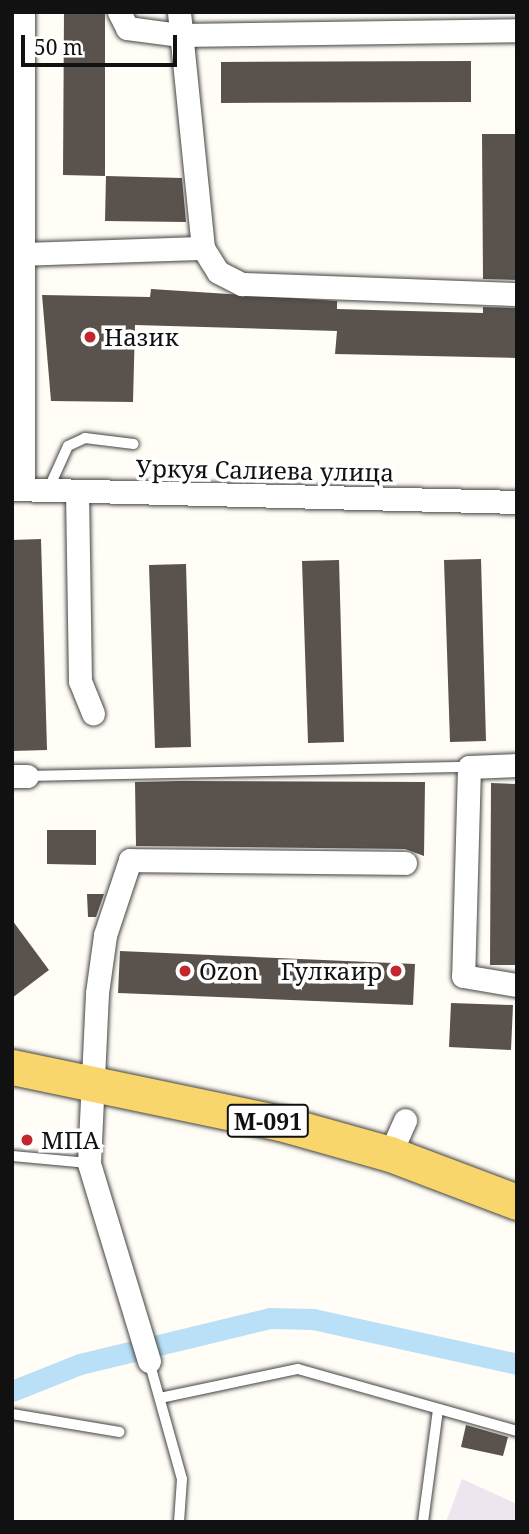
<!DOCTYPE html>
<meta charset="utf-8">
<style>
body{margin:0}
#map{position:relative;width:529px;height:1534px;overflow:hidden;background:#fffdf5;font-family:"Noto Serif",serif}
div>[style]{position:absolute}
.industrial>*{inset:0;background:#eee6ef}
.canal>*{height:21px;margin:-10.5px;padding:0 10.5px;transform-origin:10.5px;border-radius:10.5px;background:#b9e0f7}
.building>*{inset:0;background:#5a524d}
.roads{filter:drop-shadow(0 0 2px #444) drop-shadow(0 0 2px #444)}
.lane>*{height:10px;margin:-5px;padding:0 5px;transform-origin:5px;border-radius:5px;background:#fff}
.street>*{height:23px;margin:-11.5px;padding:0 11.5px;transform-origin:11.5px;border-radius:11.5px;background:#fff}
.primary>*{height:35px;margin:-17.5px;padding:0 17.5px;transform-origin:17.5px;border-radius:17.5px;background:#f9d66b}
.dots>*{width:19px;height:19px;translate:-50% -50%;box-sizing:border-box;border:4px solid #fff;border-radius:50%}
span{translate:-50% -50%;white-space:nowrap;text-align:center;line-height:1.15;-webkit-text-stroke:7px #fff;paint-order:stroke}
.shield-label span{padding:2px 5px;background:#fff;border:2px solid;border-radius:5px;-webkit-text-stroke-width:0}
.shield-label{font-size:23px;color:#111;font-weight:700}
.poi-label{font-size:24px;color:#111}
.left{translate:0 -50%;text-align:left}
.right{translate:-100% -50%;text-align:right}
.street-label{font-size:24px;color:#111}
.frame{position:absolute;inset:0;border:14px solid #111;pointer-events:none}
.scale{position:absolute;left:21px;top:35px;width:156px;height:32px;box-sizing:border-box;border:4px solid #111;border-top:0;padding-left:9px;font-size:21px;line-height:24px;white-space:nowrap;color:#111;-webkit-text-stroke:5px #fff;paint-order:stroke}
</style>
<div id="map">
<div class="industrial">
<i style="clip-path:polygon(462px 1479px,517px 1504px,517px 1522px,446px 1522px)"></i>
</div>
<div class="canal">
<i style="left:12px;top:1391px;width:73px;rotate:-21.7deg"></i>
<i style="left:80px;top:1364px;width:195px;rotate:-13.6deg"></i>
<i style="left:270px;top:1318px;width:43px;rotate:1.3deg"></i>
<i style="left:313px;top:1319px;width:209px;rotate:12.4deg"></i>
</div>
<div class="building">
<i style="clip-path:polygon(64px 12px,105px 12px,105px 176px,63px 175px)"></i>
<i style="clip-path:polygon(471px 61px,471px 102px,221px 103px,221px 62px)"></i>
<i style="clip-path:polygon(482px 134px,517px 134px,517px 280px,483px 279px)"></i>
<i style="clip-path:polygon(106px 176px,182px 178px,186px 222px,105px 221px)"></i>
<i style="clip-path:polygon(151px 289px,337px 301px,337px 309px,483px 313px,483px 307px,517px 308px,517px 358px,335px 354px,337px 331px,135px 325px,133px 402px,51px 401px,42px 295px,150px 297px)"></i>
<i style="clip-path:polygon(41px 539px,47px 750px,12px 751px,12px 540px)"></i>
<i style="clip-path:polygon(481px 559px,486px 741px,450px 742px,444px 560px)"></i>
<i style="clip-path:polygon(339px 560px,344px 742px,308px 743px,302px 561px)"></i>
<i style="clip-path:polygon(186px 564px,191px 747px,155px 748px,149px 565px)"></i>
<i style="clip-path:polygon(180px 781px,425px 782px,424px 856px,405px 849px,136px 846px,135px 782px)"></i>
<i style="clip-path:polygon(491px 783px,517px 784px,517px 965px,490px 965px)"></i>
<i style="clip-path:polygon(47px 830px,96px 830px,96px 865px,47px 864px)"></i>
<i style="clip-path:polygon(87px 894px,104px 894px,96px 917px,88px 917px)"></i>
<i style="clip-path:polygon(12px 920px,49px 970px,12px 998px)"></i>
<i style="clip-path:polygon(120px 951px,415px 964px,413px 1005px,118px 993px)"></i>
<i style="clip-path:polygon(451px 1003px,513px 1005px,511px 1050px,449px 1047px)"></i>
<i style="clip-path:polygon(466px 1425px,508px 1437px,503px 1456px,461px 1447px)"></i>
</div>
<div class="roads">
<div class="lane">
<i style="left:48px;top:490px;width:48px;rotate:-65.6deg"></i>
<i style="left:68px;top:446px;width:19px;rotate:-25deg"></i>
<i style="left:85px;top:438px;width:49px;rotate:7deg"></i>
<i style="left:27px;top:776px;width:442px;rotate:-1.2deg"></i>
<i style="left:12px;top:1156px;width:77px;rotate:5.2deg"></i>
<i style="left:149px;top:1361px;width:123px;rotate:74.4deg"></i>
<i style="left:182px;top:1479px;width:43px;rotate:94deg"></i>
<i style="left:160px;top:1398px;width:141px;rotate:-11.9deg"></i>
<i style="left:298px;top:1369px;width:228px;rotate:15.8deg"></i>
<i style="left:12px;top:1414px;width:109px;rotate:9.5deg"></i>
<i style="left:423px;top:1522px;width:114px;rotate:-82.4deg"></i>
</div>
<div class="street">
<i style="left:119px;top:12px;width:18px;rotate:63deg"></i>
<i style="left:127px;top:28px;width:52px;rotate:7.7deg"></i>
<i style="left:179px;top:35px;width:338px;rotate:-0.8deg"></i>
<i style="left:179px;top:12px;width:237px;rotate:84.2deg"></i>
<i style="left:203px;top:248px;width:28px;rotate:58deg"></i>
<i style="left:218px;top:272px;width:27px;rotate:27deg"></i>
<i style="left:242px;top:284px;width:275px;rotate:2.1deg"></i>
<i style="left:21px;top:254px;width:182px;rotate:-1.9deg"></i>
<i style="left:12px;top:489px;width:505px;rotate:1.47deg"></i>
<i style="left:23px;top:489px;width:477px;rotate:-90deg"></i>
<i style="left:77px;top:491px;width:190px;rotate:89.1deg"></i>
<i style="left:80px;top:681px;width:35px;rotate:68deg"></i>
<i style="left:517px;top:765px;width:48px;rotate:177.6deg"></i>
<i style="left:469px;top:767px;width:209px;rotate:91.6deg"></i>
<i style="left:463px;top:976px;width:55px;rotate:9.5deg"></i>
<i style="left:12px;top:776px;width:15px"></i>
<i style="left:390px;top:1154px;width:37px;rotate:-66deg"></i>
<i style="left:149px;top:1361px;width:207px;rotate:-106.9deg"></i>
<i style="left:89px;top:1163px;width:170px;rotate:-87.3deg"></i>
<i style="left:97px;top:993px;width:59px;rotate:-82.1deg"></i>
<i style="left:105px;top:935px;width:79px;rotate:-71.6deg"></i>
<i style="left:130px;top:860px;width:275px;rotate:0.6deg"></i>
</div>
<div class="primary">
<i style="left:12px;top:1067px;width:274px;rotate:11.8deg"></i>
<i style="left:280px;top:1123px;width:114px;rotate:15.7deg"></i>
<i style="left:390px;top:1154px;width:136px;rotate:20.7deg"></i>
</div>
</div>
<div class="dots">
<i style="left:90px;top:337px;background:#c4262e"></i>
<i style="left:185px;top:971px;background:#c4262e"></i>
<i style="left:396px;top:971px;background:#c4262e"></i>
<i style="left:27px;top:1140px;background:#c4262e"></i>
</div>
<div class="shield-label">
<span style="left:268px;top:1121px">М-091</span>
</div>
<div class="poi-label">
<span class="left" style="left:104px;top:337px">Назик</span>
<span class="left" style="left:199px;top:971px">Ozon</span>
<span class="right" style="left:382px;top:971px">Гулкаир</span>
<span class="left" style="left:41px;top:1140px">МПА</span>
</div>
<div class="street-label">
<span style="left:265px;top:470px;rotate:1deg">Уркуя Салиева улица</span>
</div>
<div class="frame"></div>
<div class="scale">50 m</div>
</div>
